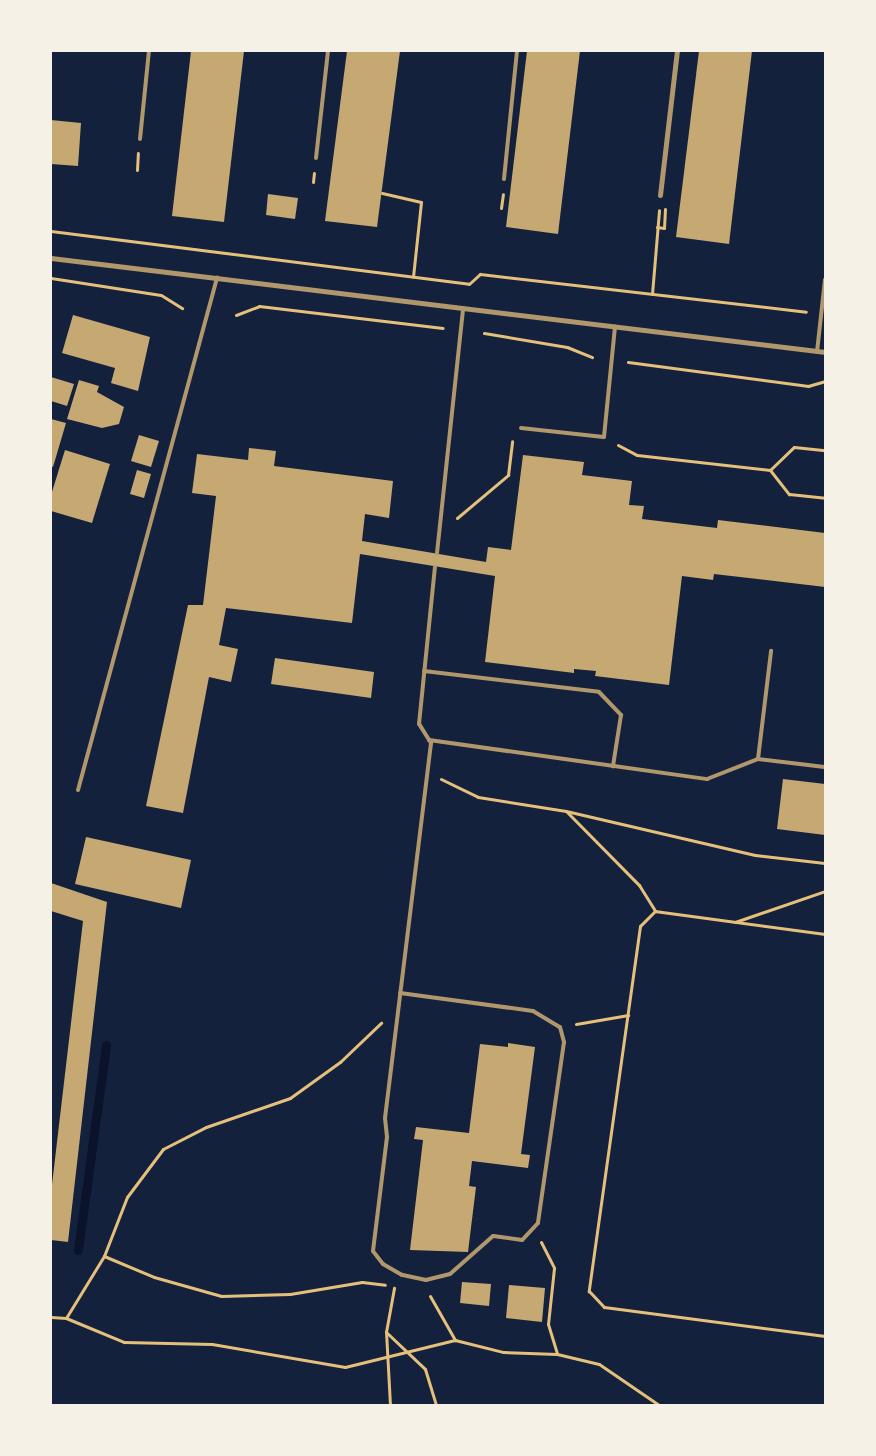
<!DOCTYPE html>
<style>
body{margin:0}
#map{position:relative;width:876px;height:1456px;overflow:hidden;background:#14213d;font-family:"Fira Sans Condensed",sans-serif}
div>[style]{position:absolute}
.stream>*{height:9px;margin:-4.5px;padding:0 4.5px;transform-origin:4.5px;border-radius:4.5px;background:#0b132b}
.building>*{inset:0;background:#c6a872}
.path>*{height:3px;margin:-1.5px;padding:0 1.5px;transform-origin:1.5px;border-radius:1.5px;background:#e5c07b}
.service>*{height:4px;margin:-2px;padding:0 2px;transform-origin:2px;border-radius:2px;background:#b1986c}
.minor>*{height:5px;margin:-2.5px;padding:0 2.5px;transform-origin:2.5px;border-radius:2.5px;background:#b1986c}
span{translate:-50% -50%;white-space:nowrap;text-align:center;line-height:1.15;-webkit-text-stroke:4px #f6f1e7;paint-order:stroke}
.frame{position:absolute;inset:0;border:52px solid #f6f1e7;pointer-events:none}
</style>
<div id="map">
<div class="stream">
<i style="left:78px;top:1250px;width:207px;rotate:-82.2deg"></i>
</div>
<div class="building">
<i style="clip-path:polygon(191px 51px,244px 51px,224px 222px,172px 216px)"></i>
<i style="clip-path:polygon(347px 51px,400px 51px,377px 227px,325px 221px)"></i>
<i style="clip-path:polygon(527px 51px,580px 51px,558px 234px,506px 227px)"></i>
<i style="clip-path:polygon(699px 51px,752px 51px,729px 244px,676px 237px)"></i>
<i style="clip-path:polygon(51px 120px,81px 123px,78px 166px,51px 164px)"></i>
<i style="clip-path:polygon(268px 194px,298px 198px,295px 219px,266px 215px)"></i>
<i style="clip-path:polygon(73px 315px,150px 337px,138px 391px,111px 383px,115px 368px,62px 353px)"></i>
<i style="clip-path:polygon(51px 377px,74px 384px,67px 406px,51px 401px)"></i>
<i style="clip-path:polygon(79px 380px,99px 386px,97px 392px,124px 407px,119px 424px,102px 428px,67px 419px)"></i>
<i style="clip-path:polygon(51px 419px,66px 423px,53px 467px,51px 466px)"></i>
<i style="clip-path:polygon(139px 435px,159px 441px,151px 467px,131px 461px)"></i>
<i style="clip-path:polygon(249px 448px,276px 451px,274px 466px,393px 481px,389px 518px,365px 514px,362px 541px,486px 562px,488px 547px,511px 550px,523px 455px,584px 462px,582px 475px,632px 481px,629px 505px,644px 506px,642px 519px,717px 528px,718px 520px,825px 533px,825px 587px,714px 574px,713px 580px,682px 576px,669px 685px,595px 676px,596px 671px,574px 669px,574px 673px,485px 662px,495px 576px,360px 554px,352px 623px,226px 608px,219px 645px,238px 649px,231px 682px,209px 677px,183px 813px,146px 806px,188px 605px,203px 605px,216px 496px,192px 493px,197px 454px,248px 460px)"></i>
<i style="clip-path:polygon(65px 450px,110px 464px,92px 523px,51px 511px,51px 495px)"></i>
<i style="clip-path:polygon(137px 470px,151px 474px,144px 498px,130px 494px)"></i>
<i style="clip-path:polygon(275px 658px,374px 672px,371px 698px,271px 684px)"></i>
<i style="clip-path:polygon(783px 779px,825px 784px,825px 835px,777px 829px)"></i>
<i style="clip-path:polygon(86px 837px,191px 860px,181px 908px,75px 884px)"></i>
<i style="clip-path:polygon(51px 883px,107px 902px,68px 1242px,51px 1240px,51px 1193px,83px 921px,51px 911px)"></i>
<i style="clip-path:polygon(508px 1043px,535px 1047px,521px 1154px,530px 1155px,528px 1168px,472px 1161px,469px 1186px,476px 1187px,468px 1252px,410px 1250px,423px 1140px,414px 1139px,416px 1127px,469px 1133px,480px 1044px,508px 1047px)"></i>
<i style="clip-path:polygon(462px 1282px,491px 1284px,489px 1306px,460px 1303px)"></i>
<i style="clip-path:polygon(509px 1285px,545px 1288px,542px 1322px,506px 1318px)"></i>
</div>
<div class="path">
<i style="left:137px;top:170px;width:17px;rotate:-87deg"></i>
<i style="left:313px;top:182px;width:9px;rotate:-84deg"></i>
<i style="left:382px;top:193px;width:40px;rotate:13deg"></i>
<i style="left:421px;top:202px;width:75px;rotate:96.1deg"></i>
<i style="left:501px;top:208px;width:14px;rotate:-82deg"></i>
<i style="left:657px;top:227px;width:7px;rotate:8deg"></i>
<i style="left:664px;top:228px;width:19px;rotate:-87deg"></i>
<i style="left:51px;top:231px;width:421px;rotate:7.2deg"></i>
<i style="left:469px;top:284px;width:15px;rotate:-42deg"></i>
<i style="left:480px;top:274px;width:328px;rotate:6.6deg"></i>
<i style="left:51px;top:278px;width:111px;rotate:8.8deg"></i>
<i style="left:161px;top:295px;width:25px;rotate:32deg"></i>
<i style="left:652px;top:294px;width:84px;rotate:-85.2deg"></i>
<i style="left:236px;top:315px;width:25px;rotate:-21deg"></i>
<i style="left:259px;top:306px;width:185px;rotate:6.8deg"></i>
<i style="left:484px;top:333px;width:84px;rotate:9.6deg"></i>
<i style="left:567px;top:347px;width:27px;rotate:22deg"></i>
<i style="left:628px;top:362px;width:182px;rotate:7.6deg"></i>
<i style="left:808px;top:386px;width:18px;rotate:-16deg"></i>
<i style="left:618px;top:445px;width:21px;rotate:28deg"></i>
<i style="left:637px;top:455px;width:134px;rotate:6.4deg"></i>
<i style="left:770px;top:470px;width:31px;rotate:52deg"></i>
<i style="left:789px;top:494px;width:36px;rotate:6deg"></i>
<i style="left:770px;top:470px;width:33px;rotate:-44deg"></i>
<i style="left:794px;top:447px;width:31px;rotate:6deg"></i>
<i style="left:457px;top:518px;width:67px;rotate:-40.1deg"></i>
<i style="left:508px;top:475px;width:34px;rotate:-83deg"></i>
<i style="left:441px;top:779px;width:41px;rotate:25.9deg"></i>
<i style="left:478px;top:797px;width:89px;rotate:9deg"></i>
<i style="left:566px;top:811px;width:194px;rotate:13.1deg"></i>
<i style="left:755px;top:855px;width:70px;rotate:6.5deg"></i>
<i style="left:567px;top:812px;width:103px;rotate:45.4deg"></i>
<i style="left:639px;top:885px;width:31px;rotate:58deg"></i>
<i style="left:735px;top:922px;width:95px;rotate:-19deg"></i>
<i style="left:825px;top:934px;width:172px;rotate:-172.3deg"></i>
<i style="left:655px;top:911px;width:21px;rotate:135deg"></i>
<i style="left:640px;top:926px;width:369px;rotate:98deg"></i>
<i style="left:589px;top:1291px;width:22px;rotate:47deg"></i>
<i style="left:604px;top:1307px;width:223px;rotate:7.5deg"></i>
<i style="left:576px;top:1024px;width:53px;rotate:-9.8deg"></i>
<i style="left:541px;top:1242px;width:29px;rotate:63deg"></i>
<i style="left:554px;top:1268px;width:56px;rotate:96.1deg"></i>
<i style="left:548px;top:1324px;width:31px;rotate:73deg"></i>
<i style="left:557px;top:1354px;width:43px;rotate:13.4deg"></i>
<i style="left:599px;top:1364px;width:73px;rotate:34.3deg"></i>
<i style="left:104px;top:1256px;width:54px;rotate:22.8deg"></i>
<i style="left:154px;top:1277px;width:70px;rotate:15.8deg"></i>
<i style="left:221px;top:1296px;width:69px;rotate:-1.7deg"></i>
<i style="left:290px;top:1294px;width:73px;rotate:-9.5deg"></i>
<i style="left:362px;top:1282px;width:23px;rotate:7deg"></i>
<i style="left:430px;top:1296px;width:51px;rotate:60.4deg"></i>
<i style="left:455px;top:1340px;width:49px;rotate:14deg"></i>
<i style="left:503px;top:1352px;width:54px;rotate:2.1deg"></i>
<i style="left:51px;top:1317px;width:15px;rotate:4deg"></i>
<i style="left:66px;top:1318px;width:73px;rotate:-58.5deg"></i>
<i style="left:104px;top:1256px;width:63px;rotate:-68.7deg"></i>
<i style="left:127px;top:1197px;width:60px;rotate:-53.1deg"></i>
<i style="left:163px;top:1149px;width:48px;rotate:-27.1deg"></i>
<i style="left:206px;top:1127px;width:89px;rotate:-19deg"></i>
<i style="left:290px;top:1098px;width:62px;rotate:-35.8deg"></i>
<i style="left:340px;top:1062px;width:57px;rotate:-43.6deg"></i>
<i style="left:66px;top:1318px;width:63px;rotate:22.5deg"></i>
<i style="left:124px;top:1342px;width:88px;rotate:1.3deg"></i>
<i style="left:212px;top:1344px;width:135px;rotate:9.8deg"></i>
<i style="left:345px;top:1367px;width:113px;rotate:-13.8deg"></i>
<i style="left:386px;top:1332px;width:54px;rotate:43.5deg"></i>
<i style="left:425px;top:1369px;width:38px;rotate:73deg"></i>
<i style="left:390px;top:1405px;width:73px;rotate:-93.1deg"></i>
<i style="left:386px;top:1332px;width:45px;rotate:-79.7deg"></i>
</div>
<div class="service">
<i style="left:140px;top:139px;width:88px;rotate:-84.2deg"></i>
<i style="left:316px;top:158px;width:108px;rotate:-83.6deg"></i>
<i style="left:504px;top:179px;width:129px;rotate:-84.2deg"></i>
<i style="left:817px;top:352px;width:73px;rotate:-83.7deg"></i>
<i style="left:521px;top:428px;width:83px;rotate:6.2deg"></i>
<i style="left:604px;top:437px;width:111px;rotate:-84.3deg"></i>
<i style="left:437px;top:553px;width:246px;rotate:-83.9deg"></i>
<i style="left:424px;top:671px;width:176px;rotate:6.8deg"></i>
<i style="left:599px;top:692px;width:32px;rotate:46deg"></i>
<i style="left:621px;top:715px;width:52px;rotate:98.9deg"></i>
<i style="left:429px;top:740px;width:281px;rotate:8deg"></i>
<i style="left:707px;top:779px;width:55px;rotate:-21.4deg"></i>
<i style="left:758px;top:759px;width:67px;rotate:6.8deg"></i>
<i style="left:758px;top:759px;width:109px;rotate:-83.1deg"></i>
<i style="left:78px;top:790px;width:531px;rotate:-74.81deg"></i>
<i style="left:400px;top:993px;width:134px;rotate:7.7deg"></i>
<i style="left:533px;top:1011px;width:31px;rotate:31deg"></i>
<i style="left:560px;top:1027px;width:16px;rotate:75deg"></i>
<i style="left:564px;top:1042px;width:183px;rotate:98.2deg"></i>
<i style="left:538px;top:1223px;width:23px;rotate:133deg"></i>
<i style="left:522px;top:1240px;width:29px;rotate:-172deg"></i>
<i style="left:493px;top:1236px;width:57px;rotate:138.5deg"></i>
<i style="left:450px;top:1274px;width:25px;rotate:166deg"></i>
<i style="left:426px;top:1280px;width:25px;rotate:-168deg"></i>
<i style="left:402px;top:1275px;width:22px;rotate:-150deg"></i>
<i style="left:383px;top:1264px;width:16px;rotate:-128deg"></i>
<i style="left:373px;top:1251px;width:115px;rotate:-83deg"></i>
<i style="left:387px;top:1137px;width:19px;rotate:-96deg"></i>
<i style="left:385px;top:1118px;width:378px;rotate:-83deg"></i>
<i style="left:431px;top:743px;width:22px;rotate:-122deg"></i>
<i style="left:419px;top:724px;width:158px;rotate:-84.2deg"></i>
</div>
<div class="minor">
<i style="left:660px;top:195px;width:145px;rotate:-83.3deg"></i>
<i style="left:51px;top:258px;width:780px;rotate:6.92deg"></i>
</div>
<div class="frame"></div>
</div>
